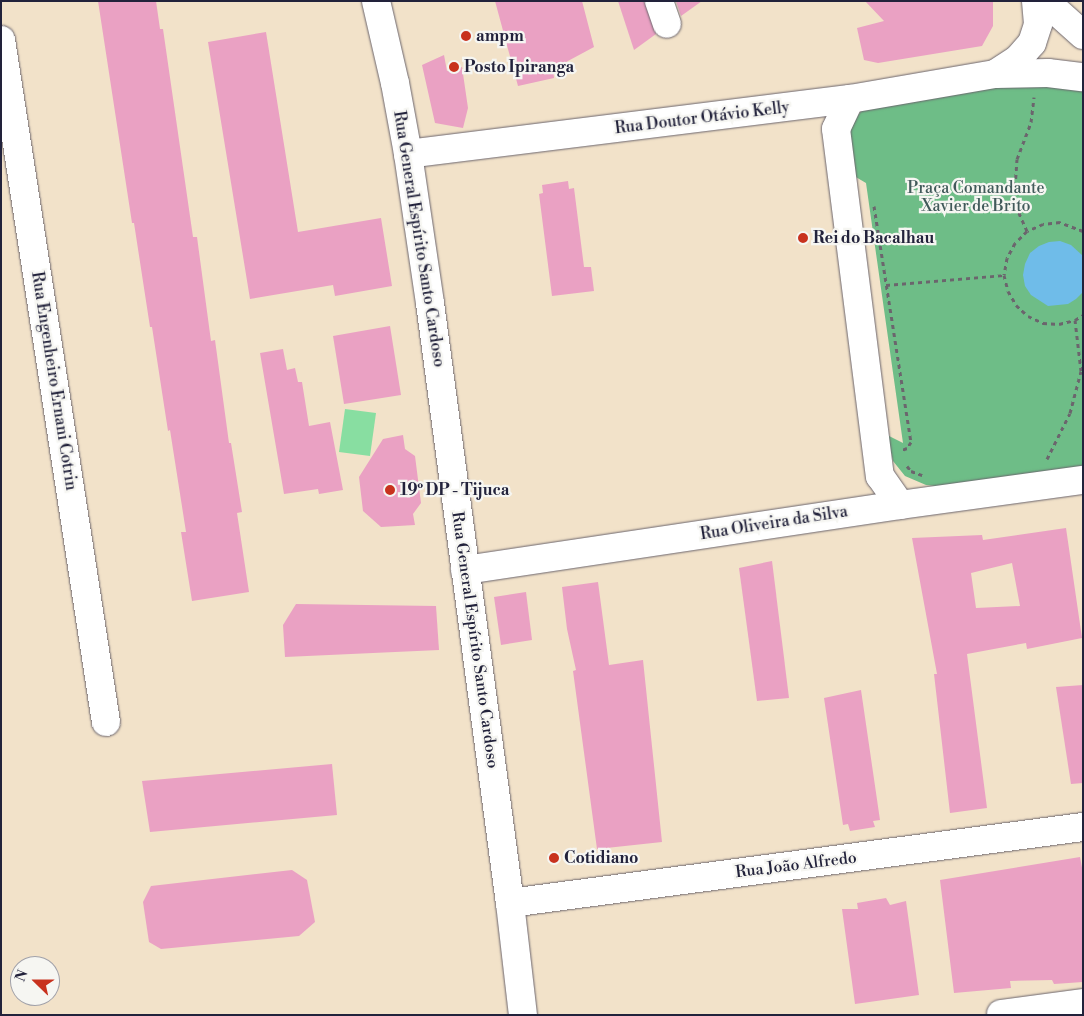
<!DOCTYPE html>
<meta charset="utf-8">
<style>
body{margin:0}
#map{position:relative;width:1084px;height:1016px;overflow:hidden;background:#f2e2c9;font-family:"Libre Bodoni",serif}
div>[style]{position:absolute}
.green>*{inset:0;background:#88dea1}
.forest>*{inset:0;background:#6ebd87}
.water>*{inset:0;background:#6fbce9}
.building>*{inset:0;background:#eaa1c3}
.path>*{height:3px;margin-top:-1.5px;transform-origin:0;background:repeating-linear-gradient(90deg,#6b656d 0 4px,transparent 0 8px)}
.roads{filter:drop-shadow(0 0 1px #6b656d) drop-shadow(0 0 1px #6b656d)}
.minor>*{height:28px;margin:-14px;padding:0 14px;transform-origin:14px;border-radius:14px;background:#fff}
.dots>*{width:14px;height:14px;translate:-50% -50%;box-sizing:border-box;border:2px solid #f6f6f2;border-radius:50%}
span{translate:-50% -50%;white-space:nowrap;text-align:center;line-height:1.15;-webkit-text-stroke:4.5px #f6f6f2;paint-order:stroke}
.poi-label{font-size:16px;color:#22223b;font-weight:700}
.left{translate:0 -50%;text-align:left}
.street-label{font-size:16px;color:#22223b}
.park-label{font-size:16px;color:#415a5a}
.frame{position:absolute;inset:0;border:2px solid #22223b;pointer-events:none}
.north{position:absolute;left:10px;top:956px;width:50px;height:50px;box-sizing:border-box;background:#f6f6f2;border:1px solid #a1a1a9;border-radius:50%;rotate:292deg;font-size:14px;font-weight:700;line-height:20px;text-align:center;color:#22223b}
.north::after{content:'';display:block;margin:auto;width:18px;height:22px;background:#c8321e;clip-path:polygon(50% 0,100% 100%,50% 72%,0 100%)}
</style>
<div id="map">
<div class="green">
<i style="clip-path:polygon(345px 409px,376px 413px,370px 456px,339px 452px)"></i>
</div>
<div class="forest">
<i style="clip-path:polygon(1019px 82px,1083px 89px,1083px 468px,944px 487px,926px 485px,905px 476px,893px 461px,887px 435px,903px 443px,866px 183px,849px 173px,850px 124px,865px 107px)"></i>
</div>
<div class="water">
<i style="clip-path:polygon(1060px 241px,1071px 245px,1083px 256px,1083px 292px,1076px 299px,1068px 304px,1048px 306px,1031px 295px,1025px 286px,1023px 275px,1025px 264px,1030px 253px,1039px 246px,1049px 242px)"></i>
</div>
<div class="building">
<i style="clip-path:polygon(98px 1px,156px 1px,160px 29px,163px 29px,193px 237px,197px 237px,211px 341px,215px 340px,229px 443px,231px 443px,242px 512px,237px 513px,249px 592px,192px 601px,181px 532px,186px 532px,170px 430px,168px 431px,152px 327px,150px 327px,134px 223px,132px 223px)"></i>
<i style="clip-path:polygon(495px 1px,582px 1px,594px 47px,553px 69px,554px 78px,518px 86px)"></i>
<i style="clip-path:polygon(618px 1px,644px 1px,656px 34px,634px 50px)"></i>
<i style="clip-path:polygon(676px 1px,702px 1px,681px 16px)"></i>
<i style="clip-path:polygon(865px 1px,993px 1px,993px 26px,982px 46px,878px 63px,864px 60px,857px 28px,884px 21px)"></i>
<i style="clip-path:polygon(266px 32px,298px 232px,381px 218px,392px 286px,335px 296px,333px 285px,250px 299px,208px 42px)"></i>
<i style="clip-path:polygon(444px 55px,447px 71px,462px 67px,468px 108px,463px 128px,435px 123px,422px 65px)"></i>
<i style="clip-path:polygon(568px 181px,569px 189px,574px 188px,584px 267px,591px 267px,594px 291px,552px 296px,539px 194px,543px 193px,542px 185px)"></i>
<i style="clip-path:polygon(390px 326px,401px 395px,344px 404px,333px 336px)"></i>
<i style="clip-path:polygon(283px 349px,287px 370px,295px 368px,298px 382px,302px 382px,309px 426px,330px 422px,343px 490px,319px 494px,318px 489px,284px 494px,260px 353px)"></i>
<i style="clip-path:polygon(403px 435px,405px 449px,415px 456px,421px 503px,413px 514px,415px 525px,381px 527px,363px 511px,359px 477px,383px 439px)"></i>
<i style="clip-path:polygon(evenodd,1066px 528px,1082px 638px,1027px 649px,1026px 643px,967px 654px,987px 808px,950px 813px,934px 674px,937px 674px,912px 538px,982px 535px,983px 540px,1066px 528px,1012px 563px,1020px 606px,976px 608px,971px 573px,1012px 563px)"></i>
<i style="clip-path:polygon(772px 561px,789px 698px,757px 701px,739px 568px)"></i>
<i style="clip-path:polygon(598px 582px,609px 665px,643px 660px,662px 842px,597px 849px,573px 671px,576px 670px,567px 629px,562px 587px)"></i>
<i style="clip-path:polygon(526px 592px,532px 640px,501px 645px,494px 597px)"></i>
<i style="clip-path:polygon(296px 604px,436px 606px,439px 650px,285px 657px,283px 625px)"></i>
<i style="clip-path:polygon(1083px 685px,1083px 783px,1071px 784px,1056px 687px)"></i>
<i style="clip-path:polygon(861px 690px,880px 820px,873px 821px,875px 827px,850px 831px,848px 824px,843px 825px,824px 698px)"></i>
<i style="clip-path:polygon(332px 764px,337px 815px,150px 832px,142px 781px)"></i>
<i style="clip-path:polygon(1080px 857px,1083px 873px,1083px 982px,1054px 984px,1052px 980px,1010px 981px,1011px 988px,954px 993px,940px 880px)"></i>
<i style="clip-path:polygon(292px 870px,307px 880px,315px 922px,299px 936px,161px 949px,149px 942px,143px 902px,151px 886px)"></i>
<i style="clip-path:polygon(886px 898px,890px 905px,906px 901px,919px 995px,855px 1004px,842px 909px,858px 909px,857px 903px)"></i>
</div>
<div class="path">
<i style="left:874px;top:206px;width:239px;rotate:81.1deg"></i>
<i style="left:911px;top:442px;width:7px;rotate:124deg"></i>
<i style="left:907px;top:448px;width:5px;rotate:158deg"></i>
<i style="left:1027px;top:231px;width:32px;rotate:-114deg"></i>
<i style="left:1014px;top:202px;width:43px;rotate:-86deg"></i>
<i style="left:1017px;top:159px;width:40px;rotate:-69deg"></i>
<i style="left:1031px;top:122px;width:25px;rotate:-83deg"></i>
<i style="left:1083px;top:231px;width:25px;rotate:-159deg"></i>
<i style="left:1060px;top:222px;width:17px;rotate:173deg"></i>
<i style="left:1043px;top:224px;width:17px;rotate:156deg"></i>
<i style="left:1027px;top:231px;width:17px;rotate:135deg"></i>
<i style="left:1015px;top:243px;width:17px;rotate:118deg"></i>
<i style="left:1007px;top:258px;width:17px;rotate:100deg"></i>
<i style="left:1004px;top:275px;width:16px;rotate:76deg"></i>
<i style="left:1008px;top:291px;width:16px;rotate:60deg"></i>
<i style="left:1016px;top:305px;width:16px;rotate:43deg"></i>
<i style="left:1028px;top:316px;width:17px;rotate:25deg"></i>
<i style="left:1043px;top:323px;width:16px;rotate:4deg"></i>
<i style="left:1059px;top:324px;width:16px;rotate:-14deg"></i>
<i style="left:1075px;top:320px;width:9px;rotate:-32deg"></i>
<i style="left:886px;top:285px;width:118px;rotate:-4.8deg"></i>
<i style="left:1047px;top:459px;width:51px;rotate:-63.4deg"></i>
<i style="left:1070px;top:413px;width:43px;rotate:-75.3deg"></i>
<i style="left:1081px;top:371px;width:51px;rotate:-96.7deg"></i>
<i style="left:907px;top:466px;width:6px;rotate:51deg"></i>
<i style="left:911px;top:471px;width:12px;rotate:20deg"></i>
</div>
<div class="roads">
<div class="minor">
<i style="left:376px;top:1px;width:84px;rotate:77deg"></i>
<i style="left:395px;top:83px;width:72px;rotate:79.6deg"></i>
<i style="left:408px;top:154px;width:151px;rotate:81.6deg"></i>
<i style="left:430px;top:303px;width:605px;rotate:82.41deg"></i>
<i style="left:510px;top:903px;width:113px;rotate:83.4deg"></i>
<i style="left:659px;top:1px;width:24px;rotate:71deg"></i>
<i style="left:1045px;top:1px;width:51px;rotate:41.8deg"></i>
<i style="left:1px;top:40px;width:690px;rotate:81.25deg"></i>
<i style="left:995px;top:74px;width:27px;rotate:-33deg"></i>
<i style="left:1018px;top:59px;width:21px;rotate:-49deg"></i>
<i style="left:1032px;top:43px;width:20px;rotate:-72deg"></i>
<i style="left:1038px;top:24px;width:23px;rotate:-95deg"></i>
<i style="left:850px;top:99px;width:33px;rotate:115deg"></i>
<i style="left:836px;top:129px;width:350px;rotate:82.8deg"></i>
<i style="left:880px;top:476px;width:35px;rotate:55deg"></i>
<i style="left:408px;top:154px;width:445px;rotate:-7.1deg"></i>
<i style="left:850px;top:99px;width:147px;rotate:-9.8deg"></i>
<i style="left:995px;top:74px;width:53px;rotate:-1.1deg"></i>
<i style="left:1048px;top:73px;width:35px;rotate:7deg"></i>
<i style="left:465px;top:570px;width:440px;rotate:-8.5deg"></i>
<i style="left:900px;top:505px;width:185px;rotate:-7.8deg"></i>
<i style="left:510px;top:903px;width:578px;rotate:-7.56deg"></i>
<i style="left:1001px;top:1014px;width:83px;rotate:-7.6deg"></i>
</div>
</div>
<div class="dots">
<i style="left:466px;top:36px;background:#c8321e"></i>
<i style="left:454px;top:67px;background:#c8321e"></i>
<i style="left:803px;top:238px;background:#c8321e"></i>
<i style="left:390px;top:490px;background:#c8321e"></i>
<i style="left:554px;top:858px;background:#c8321e"></i>
</div>
<div class="poi-label">
<span class="left" style="left:476px;top:36px">ampm</span>
<span class="left" style="left:464px;top:67px">Posto Ipiranga</span>
<span class="left" style="left:813px;top:238px">Rei do Bacalhau</span>
<span class="left" style="left:400px;top:490px">19º DP - Tijuca</span>
<span class="left" style="left:564px;top:858px">Cotidiano</span>
</div>
<div class="street-label">
<span style="left:702px;top:118px;rotate:-7deg">Rua Doutor Otávio Kelly</span>
<span style="left:419px;top:239px;rotate:81deg">Rua General Espírito Santo Cardoso</span>
<span style="left:54px;top:381px;rotate:81deg">Rua Engenheiro Ernani Cotrin</span>
<span style="left:774px;top:523px;rotate:-9deg">Rua Oliveira da Silva</span>
<span style="left:475px;top:640px;rotate:82deg">Rua General Espírito Santo Cardoso</span>
<span style="left:796px;top:865px;rotate:-7deg">Rua João Alfredo</span>
</div>
<div class="park-label">
<span style="left:976px;top:197px">Praça Comandante<br>Xavier de Brito</span>
</div>
<div class="frame"></div>
<div class="north">N</div>
</div>
